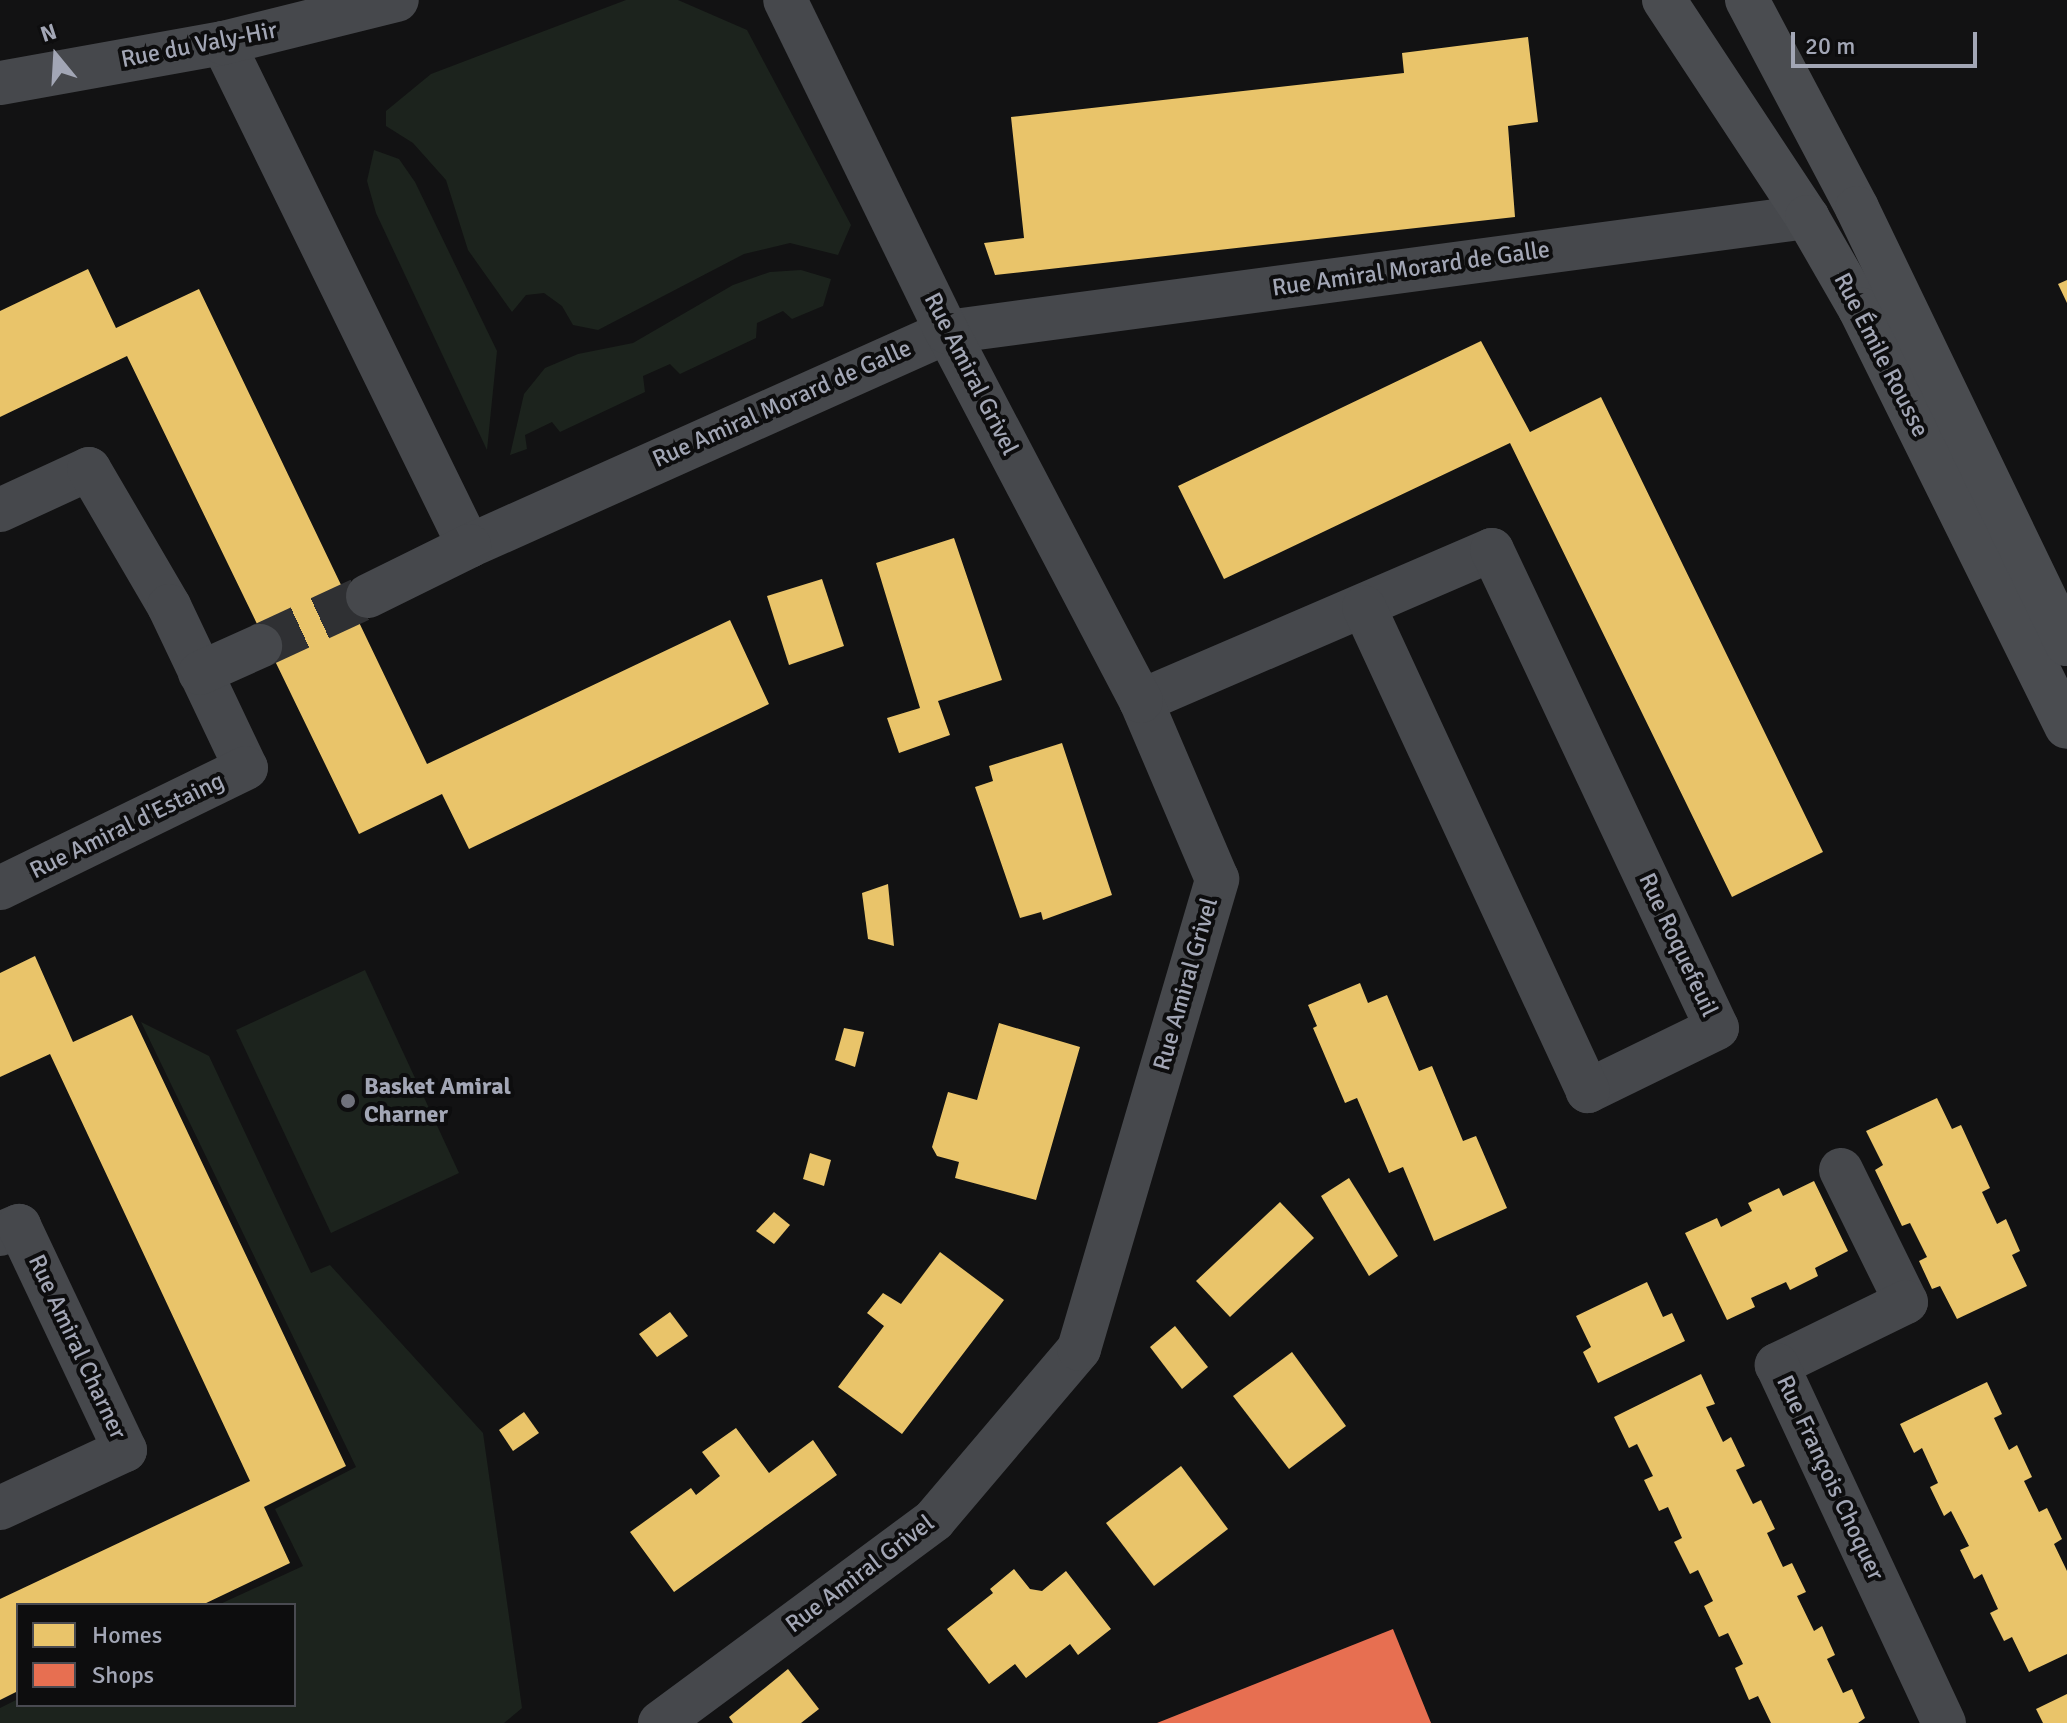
<!DOCTYPE html>
<meta charset="utf-8">
<style>
body{margin:0}
#map{position:relative;width:2067px;height:1723px;overflow:hidden;background:#121213;font-family:Signika,sans-serif}
div>[style]{position:absolute}
.green>*{inset:0;background:#1c231d}
.homes>*{inset:0;background:#e9c46a}
.shops>*{inset:0;background:#e76f51}
.minor-tunnel>*{height:44px;margin-top:-22px;transform-origin:0;background:repeating-linear-gradient(90deg,#2f3033 0 44px,transparent 0 66px)}
.minor>*{height:44px;margin:-22px;padding:0 22px;transform-origin:22px;border-radius:22px;background:#46484c}
.secondary>*{height:44px;margin:-22px;padding:0 22px;transform-origin:22px;border-radius:22px;background:#4a4c50}
.dots>*{width:22px;height:22px;translate:-50% -50%;box-sizing:border-box;border:4px solid #0d0d0e;border-radius:50%}
span{translate:-50% -50%;white-space:nowrap;text-align:center;line-height:1.15;-webkit-text-stroke:8px #0d0d0e;paint-order:stroke}
.street-label{font-size:24px;color:#a2a6b5}
.poi-label{font-size:24px;color:#a2a6b5;font-weight:700}
.left{translate:0 -50%;text-align:left}
.legend{position:absolute;left:16px;top:1603px;width:280px;height:104px;box-sizing:border-box;background:#0d0d0e;border:2px solid #494a51;margin:0;padding:10px 14px;list-style:none;font-size:24px;color:#a2a6b5}
.legend li{display:flex;align-items:center;gap:16px;height:40px}
.legend b{width:40px;border:2px solid #494a51}
.north{position:absolute;left:16px;top:16px;width:80px;height:80px;-webkit-text-stroke:6px #0d0d0e;paint-order:stroke;rotate:342deg;font-size:22px;font-weight:700;line-height:32px;text-align:center;color:#a2a6b5}
.north::after{content:'';display:block;margin:auto;width:28px;height:36px;background:#a2a6b5;clip-path:polygon(50% 0,100% 100%,50% 72%,0 100%)}
.scale{position:absolute;left:1791px;top:32px;width:186px;height:36px;box-sizing:border-box;border:4px solid #a2a6b5;border-top:0;padding-left:10px;font-size:24px;line-height:28px;white-space:nowrap;color:#a2a6b5;-webkit-text-stroke:6px #0d0d0e;paint-order:stroke}
</style>
<div id="map">
<div class="green">
<i style="clip-path:polygon(626px 0,678px 0,747px 30px,851px 225px,838px 255px,790px 243px,744px 254px,598px 330px,573px 325px,562px 306px,544px 293px,526px 295px,512px 312px,468px 250px,446px 180px,413px 143px,386px 126px,386px 111px,431px 74px)"></i>
<i style="clip-path:polygon(374px 150px,399px 159px,415px 182px,497px 351px,487px 450px,376px 213px,367px 181px)"></i>
<i style="clip-path:polygon(801px 270px,831px 279px,823px 306px,792px 319px,783px 311px,757px 323px,756px 338px,680px 374px,670px 364px,643px 376px,645px 392px,560px 432px,552px 422px,525px 435px,527px 449px,510px 455px,524px 394px,545px 368px,578px 354px,633px 343px,733px 285px,770px 272px)"></i>
<i style="clip-path:polygon(365px 970px,459px 1173px,331px 1233px,236px 1030px)"></i>
<i style="clip-path:polygon(141px 1022px,209px 1056px,311px 1273px,330px 1265px,483px 1433px,522px 1708px,504px 1723px,0 1723px,0 1708px,18px 1699px,18px 1705px,294px 1705px,294px 1605px,218px 1605px,303px 1566px,275px 1509px,356px 1467px)"></i>
</div>
<div class="homes">
<i style="clip-path:polygon(1528px 37px,1538px 122px,1508px 126px,1515px 217px,995px 275px,984px 243px,1024px 238px,1011px 117px,1404px 73px,1402px 53px)"></i>
<i style="clip-path:polygon(88px 269px,116px 328px,199px 289px,427px 764px,730px 620px,769px 704px,469px 849px,442px 794px,359px 834px,127px 356px,0 417px,0 311px)"></i>
<i style="clip-path:polygon(2067px 280px,2067px 303px,2058px 284px)"></i>
<i style="clip-path:polygon(1481px 341px,1530px 432px,1601px 397px,1823px 852px,1732px 897px,1510px 443px,1224px 579px,1178px 486px)"></i>
<i style="clip-path:polygon(954px 538px,1002px 680px,938px 701px,950px 735px,899px 753px,887px 718px,920px 708px,876px 563px)"></i>
<i style="clip-path:polygon(822px 579px,844px 646px,789px 665px,767px 596px)"></i>
<i style="clip-path:polygon(1062px 743px,1112px 895px,1043px 920px,1041px 912px,1020px 918px,975px 787px,993px 781px,989px 766px)"></i>
<i style="clip-path:polygon(888px 884px,894px 946px,868px 939px,862px 893px)"></i>
<i style="clip-path:polygon(35px 956px,73px 1042px,132px 1015px,346px 1466px,264px 1507px,290px 1563px,202px 1605px,18px 1605px,18px 1691px,0 1700px,0 1599px,250px 1481px,50px 1054px,0 1077px,0 973px)"></i>
<i style="clip-path:polygon(1360px 983px,1368px 1003px,1387px 995px,1419px 1071px,1432px 1066px,1463px 1141px,1476px 1136px,1507px 1208px,1434px 1241px,1403px 1167px,1389px 1173px,1357px 1098px,1345px 1103px,1313px 1028px,1317px 1026px,1308px 1005px)"></i>
<i style="clip-path:polygon(999px 1023px,1080px 1047px,1036px 1200px,955px 1178px,959px 1162px,937px 1156px,932px 1147px,948px 1092px,977px 1100px)"></i>
<i style="clip-path:polygon(844px 1028px,864px 1032px,855px 1067px,835px 1060px)"></i>
<i style="clip-path:polygon(1937px 1098px,1952px 1129px,1961px 1125px,1990px 1188px,1982px 1192px,1997px 1224px,2006px 1219px,2020px 1251px,2012px 1255px,2027px 1286px,1957px 1319px,1940px 1286px,1932px 1289px,1919px 1261px,1927px 1257px,1910px 1223px,1902px 1226px,1875px 1170px,1883px 1165px,1866px 1131px)"></i>
<i style="clip-path:polygon(810px 1153px,831px 1160px,824px 1186px,803px 1179px)"></i>
<i style="clip-path:polygon(1349px 1178px,1398px 1256px,1369px 1276px,1321px 1196px)"></i>
<i style="clip-path:polygon(1814px 1181px,1848px 1251px,1815px 1268px,1818px 1276px,1790px 1290px,1786px 1282px,1751px 1298px,1755px 1307px,1727px 1320px,1685px 1233px,1717px 1218px,1721px 1227px,1752px 1211px,1748px 1203px,1779px 1188px,1783px 1196px)"></i>
<i style="clip-path:polygon(1280px 1202px,1314px 1238px,1230px 1317px,1196px 1281px)"></i>
<i style="clip-path:polygon(774px 1212px,790px 1225px,774px 1244px,756px 1231px)"></i>
<i style="clip-path:polygon(940px 1252px,1004px 1300px,902px 1434px,838px 1387px,884px 1326px,867px 1313px,883px 1293px,901px 1304px)"></i>
<i style="clip-path:polygon(1647px 1282px,1663px 1317px,1672px 1313px,1685px 1341px,1598px 1383px,1583px 1352px,1591px 1347px,1576px 1316px)"></i>
<i style="clip-path:polygon(670px 1312px,688px 1336px,657px 1357px,639px 1334px)"></i>
<i style="clip-path:polygon(1175px 1326px,1208px 1367px,1182px 1389px,1150px 1347px)"></i>
<i style="clip-path:polygon(1292px 1352px,1346px 1426px,1289px 1469px,1233px 1396px)"></i>
<i style="clip-path:polygon(1701px 1374px,1715px 1404px,1706px 1407px,1723px 1442px,1731px 1437px,1745px 1466px,1736px 1470px,1753px 1504px,1761px 1500px,1775px 1529px,1767px 1533px,1783px 1567px,1792px 1563px,1806px 1592px,1797px 1596px,1814px 1631px,1822px 1626px,1835px 1655px,1827px 1659px,1843px 1693px,1852px 1689px,1865px 1718px,1858px 1723px,1771px 1723px,1758px 1696px,1749px 1700px,1735px 1668px,1743px 1664px,1728px 1633px,1719px 1637px,1704px 1606px,1713px 1601px,1698px 1570px,1690px 1574px,1674px 1542px,1682px 1538px,1668px 1507px,1659px 1511px,1644px 1480px,1653px 1476px,1637px 1444px,1629px 1448px,1614px 1417px)"></i>
<i style="clip-path:polygon(1987px 1382px,2002px 1414px,1994px 1418px,2009px 1450px,2017px 1445px,2032px 1477px,2024px 1481px,2039px 1512px,2047px 1508px,2062px 1539px,2054px 1544px,2067px 1571px,2067px 1654px,2029px 1672px,2012px 1637px,2004px 1641px,1990px 1613px,1998px 1609px,1982px 1574px,1974px 1579px,1960px 1550px,1969px 1546px,1951px 1511px,1944px 1516px,1930px 1487px,1938px 1483px,1922px 1448px,1914px 1453px,1900px 1424px)"></i>
<i style="clip-path:polygon(524px 1412px,539px 1433px,513px 1451px,499px 1430px)"></i>
<i style="clip-path:polygon(736px 1428px,769px 1473px,813px 1440px,837px 1475px,674px 1592px,630px 1532px,691px 1488px,696px 1495px,720px 1476px,702px 1452px)"></i>
<i style="clip-path:polygon(1181px 1466px,1228px 1529px,1154px 1586px,1106px 1523px)"></i>
<i style="clip-path:polygon(1014px 1569px,1030px 1589px,1042px 1591px,1066px 1571px,1111px 1629px,1078px 1655px,1070px 1644px,1026px 1678px,1015px 1664px,989px 1684px,947px 1629px,993px 1593px,990px 1589px)"></i>
<i style="clip-path:polygon(788px 1669px,819px 1709px,801px 1723px,733px 1723px,729px 1717px)"></i>
<i style="clip-path:polygon(2067px 1694px,2067px 1723px,2043px 1723px,2036px 1709px)"></i>
</div>
<div class="shops">
<i style="clip-path:polygon(1393px 1629px,1431px 1723px,1157px 1723px)"></i>
</div>
<div class="minor-tunnel">
<i style="left:260px;top:646px;width:119px;rotate:-24.8deg"></i>
</div>
<div class="minor">
<i style="left:223px;top:43px;width:560px;rotate:63.94deg"></i>
<i style="left:469px;top:546px;width:524px;rotate:-24.12deg"></i>
<i style="left:947px;top:332px;width:868px;rotate:-7.62deg"></i>
<i style="left:0;top:83px;width:227px;rotate:-10.2deg"></i>
<i style="left:223px;top:43px;width:179px;rotate:-13.9deg"></i>
<i style="left:0;top:510px;width:98px;rotate:-24.7deg"></i>
<i style="left:89px;top:469px;width:159px;rotate:59.7deg"></i>
<i style="left:169px;top:606px;width:179px;rotate:64.6deg"></i>
<i style="left:246px;top:768px;width:274px;rotate:154deg"></i>
<i style="left:368px;top:596px;width:113px;rotate:-26.3deg"></i>
<i style="left:200px;top:673px;width:66px;rotate:-24.2deg"></i>
<i style="left:1141px;top:701px;width:382px;rotate:-23.3deg"></i>
<i style="left:1492px;top:550px;width:528px;rotate:64.79deg"></i>
<i style="left:1717px;top:1028px;width:144px;rotate:154deg"></i>
<i style="left:1588px;top:1091px;width:533px;rotate:-114.84deg"></i>
<i style="left:1841px;top:1170px;width:147px;rotate:63.8deg"></i>
<i style="left:1906px;top:1302px;width:144px;rotate:154deg"></i>
<i style="left:1777px;top:1365px;width:395px;rotate:65deg"></i>
<i style="left:0;top:1234px;width:21px;rotate:-23deg"></i>
<i style="left:19px;top:1226px;width:248px;rotate:64.7deg"></i>
<i style="left:125px;top:1450px;width:138px;rotate:155.1deg"></i>
<i style="left:660px;top:1723px;width:341px;rotate:-36.5deg"></i>
<i style="left:934px;top:1520px;width:224px;rotate:-49.7deg"></i>
<i style="left:1079px;top:1349px;width:490px;rotate:-73.6deg"></i>
<i style="left:1217px;top:879px;width:194px;rotate:-113.1deg"></i>
<i style="left:1141px;top:701px;width:417px;rotate:-117.7deg"></i>
<i style="left:947px;top:332px;width:369px;rotate:-116deg"></i>
</div>
<div class="secondary">
<i style="left:1664px;top:0;width:260px;rotate:56.6deg"></i>
<i style="left:1807px;top:217px;width:106px;rotate:60.1deg"></i>
<i style="left:1860px;top:309px;width:466px;rotate:63.7deg"></i>
<i style="left:1747px;top:0;width:235px;rotate:62.1deg"></i>
<i style="left:1857px;top:208px;width:484px;rotate:64.3deg"></i>
</div>
<div class="dots">
<i style="left:348px;top:1101px;background:#70727c"></i>
</div>
<div class="street-label">
<span style="left:199px;top:45px;rotate:-11deg">Rue du Valy-Hir</span>
<span style="left:1411px;top:269px;rotate:-8deg">Rue Amiral Morard de Galle</span>
<span style="left:1881px;top:355px;rotate:63deg">Rue Émile Rousse</span>
<span style="left:971px;top:374px;rotate:63deg">Rue Amiral Grivel</span>
<span style="left:782px;top:404px;rotate:-24deg">Rue Amiral Morard de Galle</span>
<span style="left:127px;top:826px;rotate:-26deg">Rue Amiral d'Estaing</span>
<span style="left:1678px;top:945px;rotate:65deg">Rue Roquefeuil</span>
<span style="left:1186px;top:984px;rotate:-74deg">Rue Amiral Grivel</span>
<span style="left:77px;top:1347px;rotate:65deg">Rue Amiral Charner</span>
<span style="left:1830px;top:1478px;rotate:65deg">Rue François Choquer</span>
<span style="left:860px;top:1574px;rotate:-37deg">Rue Amiral Grivel</span>
</div>
<div class="poi-label">
<span class="left" style="left:364px;top:1101px">Basket Amiral<br>Charner</span>
</div>
<ul class="legend">
<li><b style="height:22px;background:#e9c46a"></b>Homes</li>
<li><b style="height:22px;background:#e76f51"></b>Shops</li>
</ul>
<div class="north">N</div>
<div class="scale">20 m</div>
</div>
